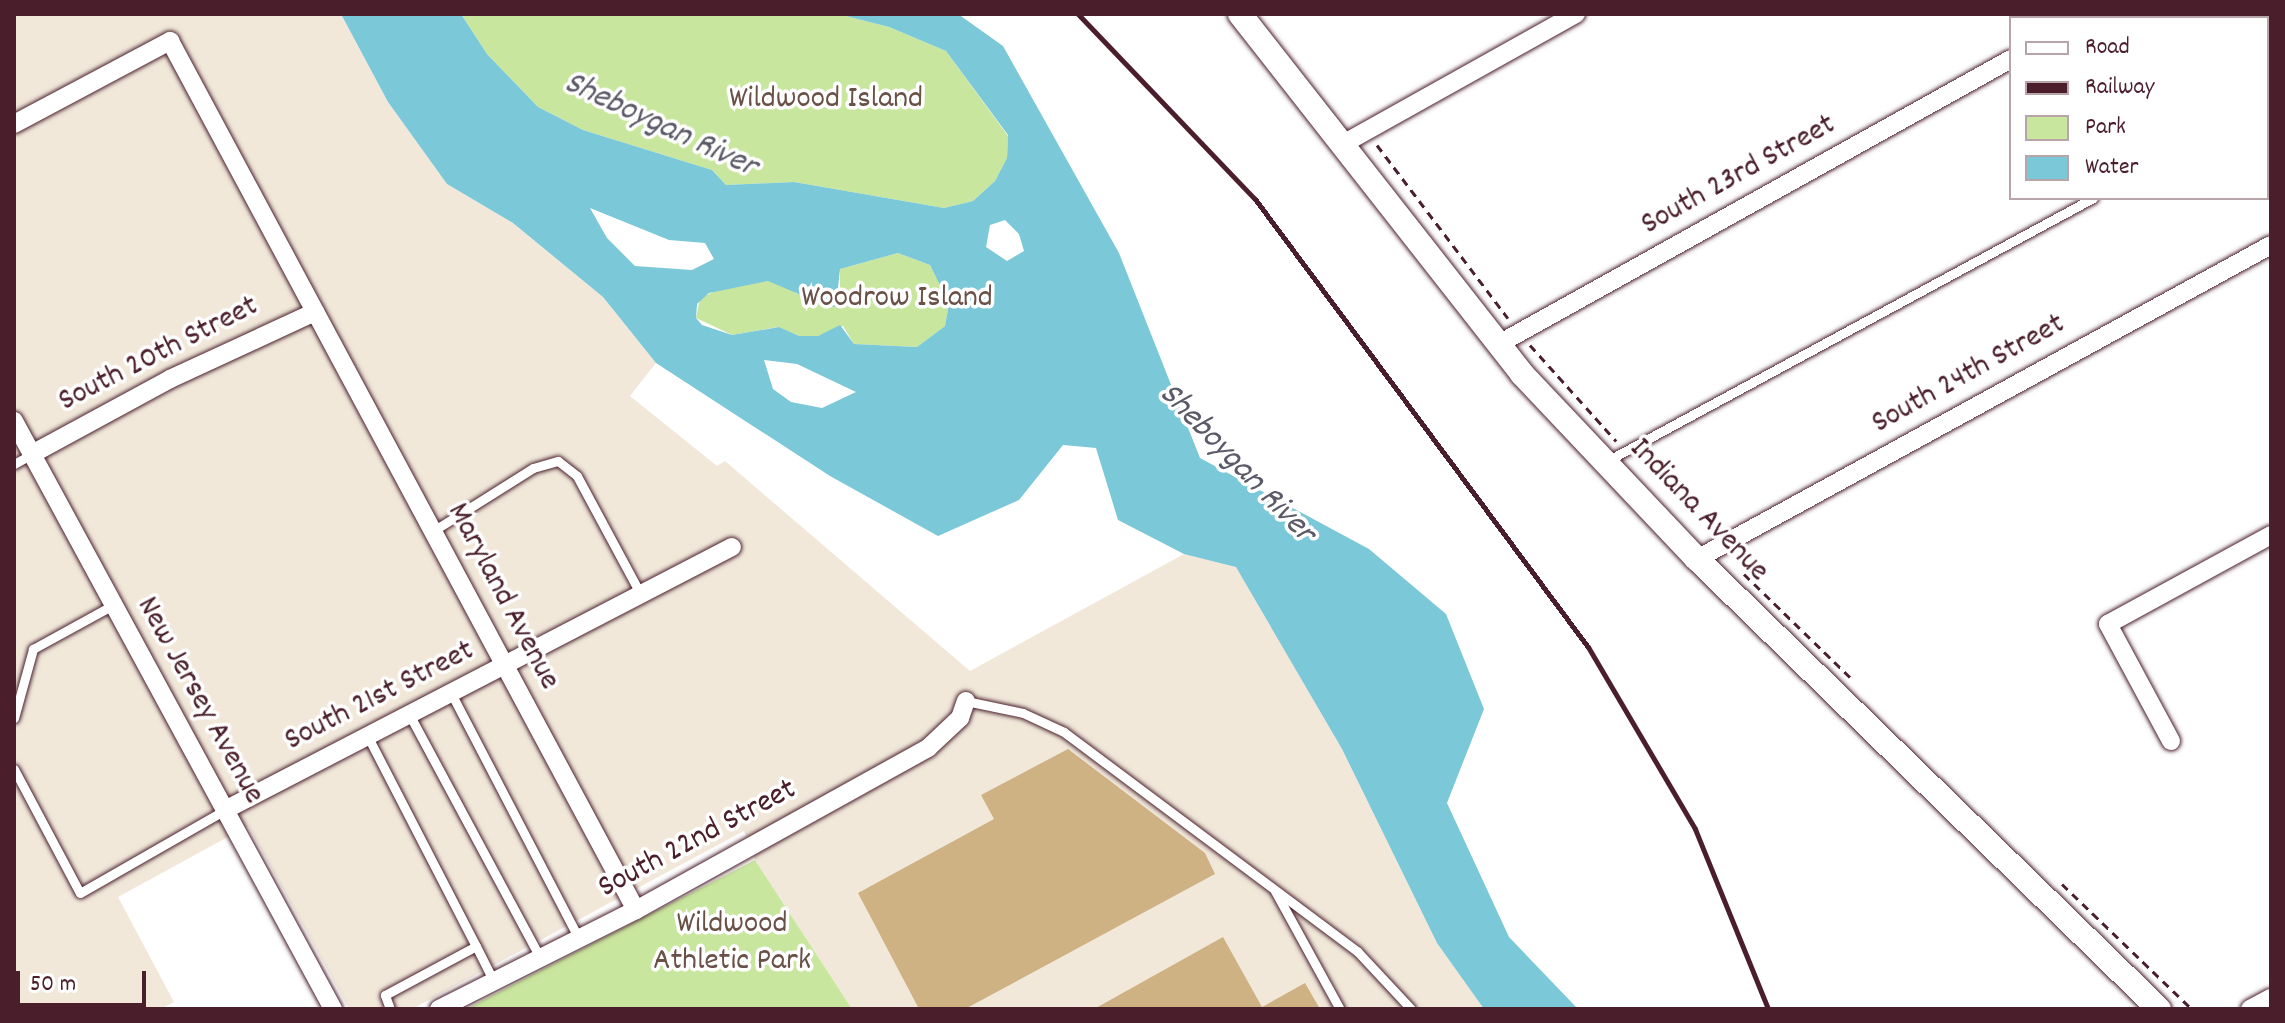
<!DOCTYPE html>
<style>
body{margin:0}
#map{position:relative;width:2285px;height:1023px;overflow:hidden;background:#fff;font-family:Dekko,sans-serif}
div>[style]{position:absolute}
.built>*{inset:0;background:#f1e8da}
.green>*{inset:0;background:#c9e69e}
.water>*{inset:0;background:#7ac8d8}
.building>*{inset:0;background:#cfb284}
.path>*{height:3px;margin-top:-1.5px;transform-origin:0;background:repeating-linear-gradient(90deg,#4a1f2b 0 8px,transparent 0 14px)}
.roads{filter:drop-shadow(0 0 2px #4a1f2b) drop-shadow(0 0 2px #4a1f2b)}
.service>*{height:9px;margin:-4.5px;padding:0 4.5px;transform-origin:4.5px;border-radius:4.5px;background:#fff}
.minor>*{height:18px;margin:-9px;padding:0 9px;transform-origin:9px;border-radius:9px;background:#fff}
.secondary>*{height:24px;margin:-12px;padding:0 12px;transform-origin:12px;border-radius:12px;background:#fff}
.rail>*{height:5px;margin:-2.5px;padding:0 2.5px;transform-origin:2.5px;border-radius:2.5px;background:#4a1f2b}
span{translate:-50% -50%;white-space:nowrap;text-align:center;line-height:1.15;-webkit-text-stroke:7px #fff;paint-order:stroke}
.park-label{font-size:32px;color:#6a5148}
.street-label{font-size:32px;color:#4a1f2b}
.water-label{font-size:34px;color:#5b5a68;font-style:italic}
.frame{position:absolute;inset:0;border:16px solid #4a1f2b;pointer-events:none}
.legend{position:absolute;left:2009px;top:16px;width:260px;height:184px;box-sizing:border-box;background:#fff;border:2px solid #b7a5aa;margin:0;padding:10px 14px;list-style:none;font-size:24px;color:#4a1f2b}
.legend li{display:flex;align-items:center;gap:16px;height:40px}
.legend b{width:40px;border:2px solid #b7a5aa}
.scale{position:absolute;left:16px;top:971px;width:130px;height:36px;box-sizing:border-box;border:4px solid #4a1f2b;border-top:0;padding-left:10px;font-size:24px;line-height:28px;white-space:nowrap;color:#4a1f2b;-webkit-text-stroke:6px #fff;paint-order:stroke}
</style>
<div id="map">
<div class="built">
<i style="clip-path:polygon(14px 14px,341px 14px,388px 102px,447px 184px,513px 223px,603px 297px,656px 363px,630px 396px,717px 466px,725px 461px,970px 671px,1184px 554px,1236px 566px,1342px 749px,1437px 943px,1484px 1009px,852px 1009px,755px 860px,744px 831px,412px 1009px,349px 1009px,248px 826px,118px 897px,174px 1002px,161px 1009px,14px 1009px)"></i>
</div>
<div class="green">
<i style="clip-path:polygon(461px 14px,838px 14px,889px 27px,946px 51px,1008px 136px,1007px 158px,995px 181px,973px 201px,944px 208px,794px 182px,726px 185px,712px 170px,583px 130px,538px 107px,487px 54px)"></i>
<i style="clip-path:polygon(898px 253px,930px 265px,949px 304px,945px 326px,917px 347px,854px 344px,843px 326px,818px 336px,799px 336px,778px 327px,732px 335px,696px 318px,700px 298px,722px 288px,768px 281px,783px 283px,797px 294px,805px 285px,840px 292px,840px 269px)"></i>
<i style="clip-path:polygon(755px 860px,852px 1009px,466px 1009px)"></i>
</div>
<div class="water">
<i style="clip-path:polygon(evenodd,341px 14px,461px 14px,487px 54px,538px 107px,583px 130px,712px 170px,726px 185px,794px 182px,944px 208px,973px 201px,995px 181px,1007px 158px,1008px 135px,946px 51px,889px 27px,838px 14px,958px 14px,1003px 46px,1119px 253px,1200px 458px,1369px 549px,1446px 614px,1484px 709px,1447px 803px,1509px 937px,1578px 1009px,1484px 1009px,1437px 943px,1342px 749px,1236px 567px,1184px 554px,1118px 520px,1096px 448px,1063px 445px,1019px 500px,938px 536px,830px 476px,656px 363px,603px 297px,513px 223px,447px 184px,388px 102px,341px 14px,590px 208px,669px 240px,705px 243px,714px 259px,692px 270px,635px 266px,607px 238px,590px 208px,341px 14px,1005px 220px,1019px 234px,1024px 251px,1007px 261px,986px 247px,990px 225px,1005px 220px,341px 14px,898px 253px,930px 265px,949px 304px,945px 326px,917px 347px,854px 344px,840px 325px,818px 336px,799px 336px,779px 327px,732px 335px,702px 325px,696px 318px,697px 304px,709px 293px,768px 281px,801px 295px,805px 285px,824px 305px,836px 307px,840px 269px,898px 253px,341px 14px,764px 360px,797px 364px,856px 392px,822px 408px,791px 402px,773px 389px,764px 360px)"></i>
</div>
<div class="building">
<i style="clip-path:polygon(1068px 749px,1205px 853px,1215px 874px,965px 1009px,919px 1009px,858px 893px,994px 819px,981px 795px)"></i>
<i style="clip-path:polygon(1223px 937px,1262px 1007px,1305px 983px,1320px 1009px,1094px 1009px)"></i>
</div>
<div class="path">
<i style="left:1377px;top:145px;width:217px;rotate:52.9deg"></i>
<i style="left:1530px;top:345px;width:129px;rotate:48.1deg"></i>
<i style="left:1744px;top:574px;width:152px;rotate:44.2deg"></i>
<i style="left:2062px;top:884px;width:180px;rotate:43.9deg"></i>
</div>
<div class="roads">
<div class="service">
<i style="left:1607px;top:461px;width:553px;rotate:-28.42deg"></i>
<i style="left:14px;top:464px;width:21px;rotate:-29deg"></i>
<i style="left:433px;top:531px;width:118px;rotate:-32.2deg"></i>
<i style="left:533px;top:468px;width:26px;rotate:-16deg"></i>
<i style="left:558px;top:461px;width:24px;rotate:38deg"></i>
<i style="left:577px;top:476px;width:135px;rotate:61.7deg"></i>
<i style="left:451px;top:693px;width:275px;rotate:62.5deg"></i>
<i style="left:966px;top:701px;width:58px;rotate:11.9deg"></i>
<i style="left:1023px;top:713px;width:45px;rotate:24.9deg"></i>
<i style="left:1064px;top:732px;width:366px;rotate:36.8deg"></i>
<i style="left:1357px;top:951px;width:79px;rotate:47deg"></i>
<i style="left:409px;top:714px;width:276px;rotate:61.7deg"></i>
<i style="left:14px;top:718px;width:72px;rotate:-74.6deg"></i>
<i style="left:33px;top:649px;width:91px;rotate:-28.8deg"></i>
<i style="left:368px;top:737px;width:235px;rotate:62.7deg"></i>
<i style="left:14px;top:769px;width:140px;rotate:62deg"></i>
<i style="left:80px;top:893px;width:167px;rotate:-29.8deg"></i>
<i style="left:1275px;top:891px;width:135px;rotate:61.2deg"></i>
<i style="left:390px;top:1009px;width:15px;rotate:-110deg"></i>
<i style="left:385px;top:995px;width:103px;rotate:-28.3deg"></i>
<i style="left:476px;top:946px;width:40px;rotate:63.4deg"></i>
</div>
<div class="minor">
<i style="left:2186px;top:14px;width:6px;rotate:39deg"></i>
<i style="left:2085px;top:18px;width:9px;rotate:-27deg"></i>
<i style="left:2267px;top:89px;width:6px;rotate:45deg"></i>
<i style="left:14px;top:124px;width:177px;rotate:-28deg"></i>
<i style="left:170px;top:41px;width:986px;rotate:61.8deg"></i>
<i style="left:1343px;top:144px;width:267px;rotate:-29.2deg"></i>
<i style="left:1497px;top:345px;width:588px;rotate:-29.09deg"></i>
<i style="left:14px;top:421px;width:669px;rotate:61.52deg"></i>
<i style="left:32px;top:454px;width:157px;rotate:-28.5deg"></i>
<i style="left:170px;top:379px;width:160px;rotate:-24.8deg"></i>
<i style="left:1697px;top:559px;width:654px;rotate:-28.68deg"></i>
<i style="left:2171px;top:741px;width:133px;rotate:-118.3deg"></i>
<i style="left:2108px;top:624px;width:186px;rotate:-28.6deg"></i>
<i style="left:225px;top:810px;width:571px;rotate:-27.42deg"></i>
<i style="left:439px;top:1009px;width:220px;rotate:-26.7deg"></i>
<i style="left:636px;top:910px;width:334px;rotate:-29deg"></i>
<i style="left:928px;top:748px;width:44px;rotate:-43.2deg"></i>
<i style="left:960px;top:718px;width:18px;rotate:-71deg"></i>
<i style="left:2250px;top:1009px;width:24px;rotate:-28deg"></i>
</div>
<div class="secondary">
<i style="left:1240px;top:14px;width:457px;rotate:51.9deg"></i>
<i style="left:1522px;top:374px;width:255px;rotate:46.6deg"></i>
<i style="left:1697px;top:559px;width:645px;rotate:44.25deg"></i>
</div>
</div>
<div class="rail">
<i style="left:1078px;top:14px;width:256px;rotate:46.3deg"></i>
<i style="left:1255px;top:199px;width:558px;rotate:53.38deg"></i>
<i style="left:1588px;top:647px;width:211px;rotate:59.5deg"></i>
<i style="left:1695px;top:829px;width:194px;rotate:67.9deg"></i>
</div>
<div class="park-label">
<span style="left:826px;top:100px">Wildwood Island</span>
<span style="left:897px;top:299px">Woodrow Island</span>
<span style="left:732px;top:944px">Wildwood<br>Athletic Park</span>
</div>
<div class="street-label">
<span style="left:1739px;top:176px;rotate:-29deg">South 23rd Street</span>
<span style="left:159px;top:355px;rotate:-27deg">South 20th Street</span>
<span style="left:1969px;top:375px;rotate:-29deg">South 24th Street</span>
<span style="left:1698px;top:511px;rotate:46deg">Indiana Avenue</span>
<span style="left:502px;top:597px;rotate:62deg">Maryland Avenue</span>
<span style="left:380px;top:697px;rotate:-27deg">South 21st Street</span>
<span style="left:199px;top:701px;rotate:61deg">New Jersey Avenue</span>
<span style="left:698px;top:840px;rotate:-28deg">South 22nd Street</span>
</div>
<div class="water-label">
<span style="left:660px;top:126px;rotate:25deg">Sheboygan River</span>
<span style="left:1236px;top:464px;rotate:46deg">Sheboygan River</span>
</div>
<div class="frame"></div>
<ul class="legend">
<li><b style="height:10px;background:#fff"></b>Road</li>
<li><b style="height:10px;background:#4a1f2b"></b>Railway</li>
<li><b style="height:22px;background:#c9e69e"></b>Park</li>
<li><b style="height:22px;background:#7ac8d8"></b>Water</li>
</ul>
<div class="scale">50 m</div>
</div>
